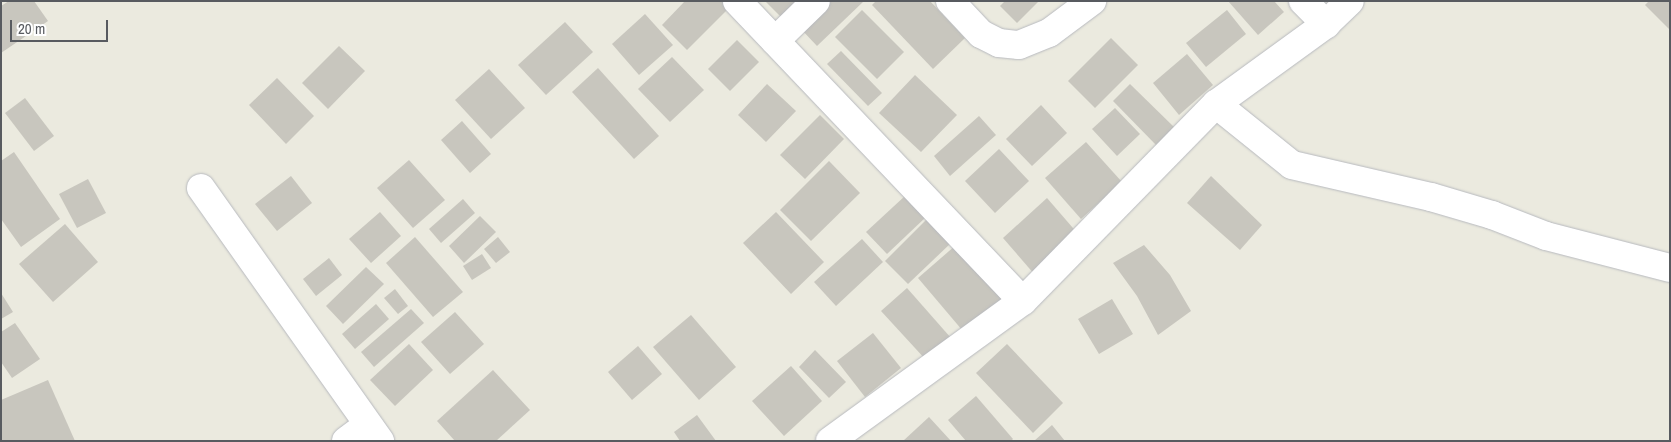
<!DOCTYPE html>
<style>
body{margin:0}
#map{position:relative;width:1671px;height:442px;overflow:hidden;background:#ebeadf;font-family:"Archivo Narrow",sans-serif}
div>[style]{position:absolute}
.building>*{inset:0;background:#c8c6be}
.roads{filter:drop-shadow(0 0 1px #b7b9be) drop-shadow(0 0 1px #b7b9be)}
.minor>*{height:28px;margin:-14px;padding:0 14px;transform-origin:14px;border-radius:14px;background:#fff}
span{translate:-50% -50%;white-space:nowrap;text-align:center;line-height:1.15;-webkit-text-stroke:5px #fff;paint-order:stroke}
.frame{position:absolute;inset:0;border:2px solid #585b60;pointer-events:none}
.scale{position:absolute;left:10px;top:20px;width:98px;height:22px;box-sizing:border-box;border:2px solid #585b60;border-top:0;padding-left:6px;font-size:15px;line-height:18px;white-space:nowrap;color:#585b60;-webkit-text-stroke:4px #fff;paint-order:stroke}
</style>
<div id="map">
<div class="building">
<i style="clip-path:polygon(9px 1px,34px 1px,48px 21px,1px 53px,1px 6px)"></i>
<i style="clip-path:polygon(685px 1px,730px 1px,733px 4px,687px 50px,662px 25px)"></i>
<i style="clip-path:polygon(765px 1px,801px 1px,783px 19px)"></i>
<i style="clip-path:polygon(828px 1px,864px 1px,817px 46px,800px 28px)"></i>
<i style="clip-path:polygon(876px 1px,930px 1px,965px 38px,933px 69px,872px 5px)"></i>
<i style="clip-path:polygon(1005px 1px,1039px 1px,1017px 23px,1000px 6px)"></i>
<i style="clip-path:polygon(1228px 1px,1274px 1px,1284px 12px,1258px 35px)"></i>
<i style="clip-path:polygon(1649px 1px,1670px 1px,1670px 30px,1645px 5px)"></i>
<i style="clip-path:polygon(862px 10px,904px 52px,877px 79px,835px 37px)"></i>
<i style="clip-path:polygon(1227px 10px,1246px 34px,1206px 67px,1186px 43px)"></i>
<i style="clip-path:polygon(645px 14px,673px 45px,639px 75px,612px 44px)"></i>
<i style="clip-path:polygon(565px 22px,593px 52px,546px 95px,518px 65px)"></i>
<i style="clip-path:polygon(1111px 38px,1138px 65px,1095px 108px,1068px 81px)"></i>
<i style="clip-path:polygon(737px 40px,759px 62px,730px 91px,708px 69px)"></i>
<i style="clip-path:polygon(339px 46px,365px 71px,328px 109px,302px 83px)"></i>
<i style="clip-path:polygon(841px 51px,882px 93px,868px 106px,827px 64px)"></i>
<i style="clip-path:polygon(1187px 54px,1213px 85px,1179px 115px,1153px 83px)"></i>
<i style="clip-path:polygon(672px 57px,704px 90px,670px 122px,638px 89px)"></i>
<i style="clip-path:polygon(598px 68px,659px 136px,634px 159px,572px 92px)"></i>
<i style="clip-path:polygon(489px 69px,525px 108px,491px 139px,455px 100px)"></i>
<i style="clip-path:polygon(915px 75px,957px 115px,921px 152px,879px 113px)"></i>
<i style="clip-path:polygon(277px 78px,314px 116px,286px 144px,249px 105px)"></i>
<i style="clip-path:polygon(767px 84px,796px 111px,766px 142px,738px 115px)"></i>
<i style="clip-path:polygon(1130px 84px,1175px 128px,1157px 146px,1113px 101px)"></i>
<i style="clip-path:polygon(25px 98px,54px 136px,34px 151px,5px 113px)"></i>
<i style="clip-path:polygon(1041px 105px,1067px 133px,1032px 166px,1006px 139px)"></i>
<i style="clip-path:polygon(1115px 108px,1140px 134px,1117px 156px,1092px 129px)"></i>
<i style="clip-path:polygon(820px 115px,844px 139px,805px 179px,780px 155px)"></i>
<i style="clip-path:polygon(979px 116px,996px 135px,950px 176px,934px 156px)"></i>
<i style="clip-path:polygon(462px 121px,491px 154px,470px 173px,441px 140px)"></i>
<i style="clip-path:polygon(1086px 142px,1122px 182px,1081px 219px,1045px 178px)"></i>
<i style="clip-path:polygon(999px 149px,1029px 181px,995px 213px,965px 181px)"></i>
<i style="clip-path:polygon(14px 152px,60px 219px,21px 247px,1px 219px,1px 161px)"></i>
<i style="clip-path:polygon(409px 160px,445px 200px,413px 228px,377px 188px)"></i>
<i style="clip-path:polygon(829px 161px,860px 193px,811px 241px,780px 210px)"></i>
<i style="clip-path:polygon(291px 176px,312px 203px,277px 231px,255px 204px)"></i>
<i style="clip-path:polygon(1211px 176px,1262px 225px,1240px 250px,1187px 203px)"></i>
<i style="clip-path:polygon(88px 179px,106px 213px,77px 228px,59px 194px)"></i>
<i style="clip-path:polygon(906px 195px,926px 217px,887px 254px,866px 232px)"></i>
<i style="clip-path:polygon(1047px 198px,1079px 235px,1035px 275px,1003px 238px)"></i>
<i style="clip-path:polygon(463px 199px,475px 213px,441px 243px,429px 229px)"></i>
<i style="clip-path:polygon(380px 212px,401px 236px,371px 263px,349px 239px)"></i>
<i style="clip-path:polygon(776px 212px,824px 262px,791px 294px,743px 243px)"></i>
<i style="clip-path:polygon(480px 216px,496px 232px,464px 263px,449px 246px)"></i>
<i style="clip-path:polygon(927px 219px,951px 243px,908px 284px,885px 261px)"></i>
<i style="clip-path:polygon(65px 224px,98px 262px,53px 302px,19px 264px)"></i>
<i style="clip-path:polygon(415px 237px,463px 292px,433px 317px,386px 263px)"></i>
<i style="clip-path:polygon(498px 237px,510px 252px,496px 263px,484px 249px)"></i>
<i style="clip-path:polygon(862px 239px,883px 262px,836px 306px,814px 282px)"></i>
<i style="clip-path:polygon(956px 245px,1006px 304px,968px 337px,918px 278px)"></i>
<i style="clip-path:polygon(1144px 245px,1170px 275px,1191px 311px,1158px 335px,1137px 296px,1113px 263px)"></i>
<i style="clip-path:polygon(482px 254px,491px 268px,472px 280px,463px 266px)"></i>
<i style="clip-path:polygon(329px 258px,342px 275px,316px 296px,303px 279px)"></i>
<i style="clip-path:polygon(366px 267px,384px 284px,343px 324px,326px 306px)"></i>
<i style="clip-path:polygon(907px 288px,951px 338px,926px 360px,881px 311px)"></i>
<i style="clip-path:polygon(395px 289px,408px 306px,398px 314px,384px 298px)"></i>
<i style="clip-path:polygon(1px 293px,13px 312px,1px 319px)"></i>
<i style="clip-path:polygon(1112px 299px,1133px 334px,1099px 354px,1078px 319px)"></i>
<i style="clip-path:polygon(376px 304px,389px 319px,355px 349px,342px 334px)"></i>
<i style="clip-path:polygon(411px 309px,424px 323px,374px 367px,361px 352px)"></i>
<i style="clip-path:polygon(455px 312px,484px 344px,450px 374px,421px 342px)"></i>
<i style="clip-path:polygon(691px 315px,736px 367px,699px 400px,653px 347px)"></i>
<i style="clip-path:polygon(15px 323px,40px 359px,12px 378px,1px 362px,1px 332px)"></i>
<i style="clip-path:polygon(873px 333px,901px 368px,865px 397px,837px 361px)"></i>
<i style="clip-path:polygon(409px 344px,433px 370px,395px 406px,370px 380px)"></i>
<i style="clip-path:polygon(1007px 344px,1063px 403px,1033px 433px,976px 373px)"></i>
<i style="clip-path:polygon(638px 346px,662px 374px,632px 400px,608px 372px)"></i>
<i style="clip-path:polygon(815px 350px,846px 382px,829px 398px,799px 367px)"></i>
<i style="clip-path:polygon(791px 366px,822px 401px,784px 436px,752px 401px)"></i>
<i style="clip-path:polygon(493px 370px,530px 410px,496px 441px,455px 441px,437px 421px)"></i>
<i style="clip-path:polygon(48px 380px,75px 441px,2px 441px,1px 400px)"></i>
<i style="clip-path:polygon(976px 396px,1013px 439px,1011px 441px,966px 441px,948px 420px)"></i>
<i style="clip-path:polygon(697px 415px,716px 441px,680px 441px,674px 432px)"></i>
<i style="clip-path:polygon(929px 417px,951px 441px,903px 441px)"></i>
<i style="clip-path:polygon(1052px 425px,1065px 441px,1034px 441px)"></i>
</div>
<div class="roads">
<div class="minor">
<i style="left:737px;top:1px;width:414px;rotate:46.4deg"></i>
<i style="left:950px;top:1px;width:45px;rotate:46.8deg"></i>
<i style="left:981px;top:34px;width:20px;rotate:27deg"></i>
<i style="left:999px;top:43px;width:20px;rotate:6deg"></i>
<i style="left:1019px;top:45px;width:32px;rotate:-22deg"></i>
<i style="left:1049px;top:33px;width:54px;rotate:-36.7deg"></i>
<i style="left:1303px;top:1px;width:33px;rotate:45deg"></i>
<i style="left:775px;top:41px;width:57px;rotate:-44.3deg"></i>
<i style="left:1216px;top:104px;width:97px;rotate:38.8deg"></i>
<i style="left:1292px;top:165px;width:143px;rotate:13deg"></i>
<i style="left:1431px;top:197px;width:64px;rotate:16.4deg"></i>
<i style="left:1492px;top:215px;width:58px;rotate:21.3deg"></i>
<i style="left:1546px;top:236px;width:128px;rotate:14.5deg"></i>
<i style="left:201px;top:188px;width:310px;rotate:54.7deg"></i>
<i style="left:346px;top:441px;width:26px;rotate:-37deg"></i>
<i style="left:830px;top:441px;width:238px;rotate:-36deg"></i>
<i style="left:1023px;top:301px;width:276px;rotate:-45.6deg"></i>
<i style="left:1216px;top:104px;width:136px;rotate:-36deg"></i>
<i style="left:1326px;top:24px;width:33px;rotate:-44deg"></i>
</div>
</div>
<div class="frame"></div>
<div class="scale">20 m</div>
</div>
